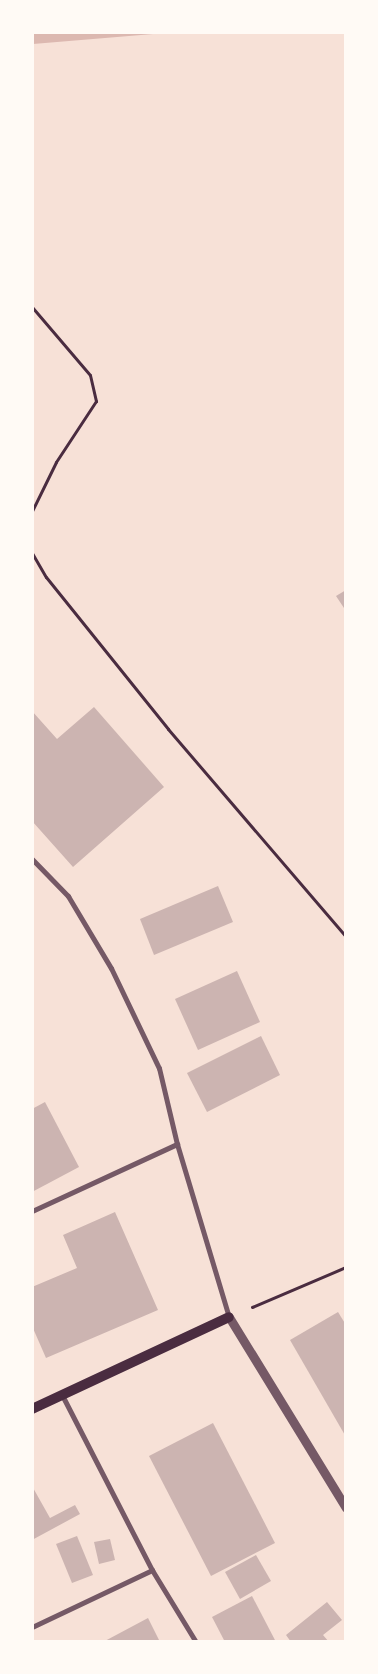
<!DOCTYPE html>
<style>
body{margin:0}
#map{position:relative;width:378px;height:1674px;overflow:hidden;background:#f7e1d7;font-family:"Asap Condensed",sans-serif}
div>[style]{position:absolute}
.water>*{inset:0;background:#dcb8b0}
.building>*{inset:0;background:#ccb4b1}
.path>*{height:3px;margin:-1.5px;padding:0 1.5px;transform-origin:1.5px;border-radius:1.5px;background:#4a2c40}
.minor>*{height:5px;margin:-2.5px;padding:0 2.5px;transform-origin:2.5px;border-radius:2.5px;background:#755966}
.tertiary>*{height:9px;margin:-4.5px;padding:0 4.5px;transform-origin:4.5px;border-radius:4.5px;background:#755966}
.secondary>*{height:10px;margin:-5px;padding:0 5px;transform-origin:5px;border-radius:5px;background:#4a2c40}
span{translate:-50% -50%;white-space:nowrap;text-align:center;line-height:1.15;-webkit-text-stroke:5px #fffaf5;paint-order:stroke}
.frame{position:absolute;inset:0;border:34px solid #fffaf5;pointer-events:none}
</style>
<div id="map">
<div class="water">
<i style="clip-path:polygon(33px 32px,165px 32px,165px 33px,33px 44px)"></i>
</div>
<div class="building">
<i style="clip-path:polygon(346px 590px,346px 611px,336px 596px)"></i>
<i style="clip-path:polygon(94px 707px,164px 787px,73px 867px,32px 821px,32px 711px,57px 739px)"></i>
<i style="clip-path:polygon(218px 886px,233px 922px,154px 955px,140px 919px)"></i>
<i style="clip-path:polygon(237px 971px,260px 1022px,198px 1050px,175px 999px)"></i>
<i style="clip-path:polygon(261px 1036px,280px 1075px,207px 1112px,187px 1073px)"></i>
<i style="clip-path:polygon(45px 1102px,79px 1167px,32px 1192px,32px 1109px)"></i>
<i style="clip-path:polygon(115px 1212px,158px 1310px,46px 1358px,32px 1326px,32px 1287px,77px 1268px,63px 1235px)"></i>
<i style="clip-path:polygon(338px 1312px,346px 1325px,346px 1437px,290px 1340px)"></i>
<i style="clip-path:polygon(213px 1423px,275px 1543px,211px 1576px,149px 1456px)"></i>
<i style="clip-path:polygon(32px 1486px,50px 1518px,75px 1505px,80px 1514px,32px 1540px)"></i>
<i style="clip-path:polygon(77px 1536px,93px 1575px,72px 1583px,56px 1544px)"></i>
<i style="clip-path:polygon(110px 1539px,115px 1560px,99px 1564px,94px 1542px)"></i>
<i style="clip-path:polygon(256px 1555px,271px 1581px,240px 1599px,225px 1572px)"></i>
<i style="clip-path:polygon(252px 1596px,276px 1642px,225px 1642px,212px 1617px)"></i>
<i style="clip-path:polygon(327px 1602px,342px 1620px,323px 1635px,329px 1642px,291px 1642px,286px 1635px)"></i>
<i style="clip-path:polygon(148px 1618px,160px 1642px,103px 1642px)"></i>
</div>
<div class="path">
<i style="left:32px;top:307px;width:89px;rotate:49.5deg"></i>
<i style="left:90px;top:375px;width:27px;rotate:77deg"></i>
<i style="left:96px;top:401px;width:73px;rotate:123.3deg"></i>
<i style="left:56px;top:462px;width:55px;rotate:116.1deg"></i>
<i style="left:32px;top:553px;width:28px;rotate:60deg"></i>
<i style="left:46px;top:577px;width:195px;rotate:51.2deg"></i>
<i style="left:168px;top:729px;width:274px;rotate:49.4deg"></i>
<i style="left:252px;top:1307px;width:102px;rotate:-23.1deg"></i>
</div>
<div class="minor">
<i style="left:32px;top:859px;width:52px;rotate:45.8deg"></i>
<i style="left:68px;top:896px;width:84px;rotate:59.2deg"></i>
<i style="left:111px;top:968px;width:111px;rotate:64.4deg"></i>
<i style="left:159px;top:1068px;width:78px;rotate:76.7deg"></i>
<i style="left:177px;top:1144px;width:181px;rotate:73.3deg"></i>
<i style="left:32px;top:1211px;width:160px;rotate:-24.8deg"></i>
<i style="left:62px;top:1395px;width:197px;rotate:62.8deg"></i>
<i style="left:152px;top:1570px;width:84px;rotate:58.6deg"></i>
<i style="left:32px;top:1627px;width:133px;rotate:-25.4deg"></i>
</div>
<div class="tertiary">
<i style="left:229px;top:1317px;width:224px;rotate:58.5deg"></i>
</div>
<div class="secondary">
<i style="left:32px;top:1409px;width:217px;rotate:-25deg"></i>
</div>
<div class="frame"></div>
</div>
